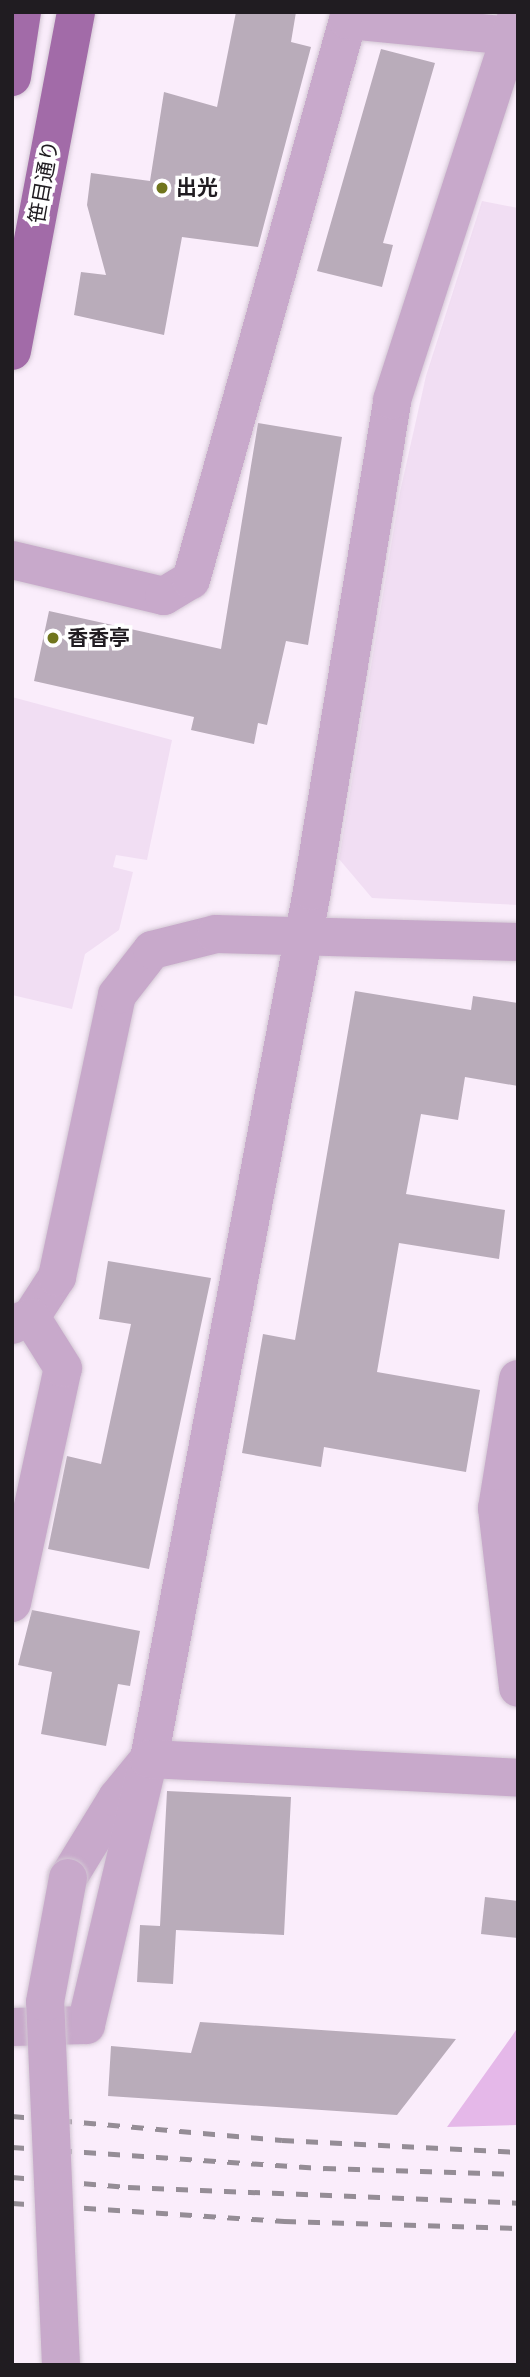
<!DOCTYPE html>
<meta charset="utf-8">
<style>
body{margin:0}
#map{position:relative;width:530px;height:2377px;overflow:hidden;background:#faedfb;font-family:Arial,"Noto Sans JP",sans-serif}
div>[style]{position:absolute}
.built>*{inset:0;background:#f1def3}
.green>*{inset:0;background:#e5b8e9}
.building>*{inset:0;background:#b9acba}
.roads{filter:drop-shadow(0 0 2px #d3c7d4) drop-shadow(0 0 2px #d3c7d4)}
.minor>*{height:38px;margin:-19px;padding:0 19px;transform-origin:19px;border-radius:19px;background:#c8a9cb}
.major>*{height:38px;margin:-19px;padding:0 19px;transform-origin:19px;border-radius:19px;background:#a26ba8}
.rail>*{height:5px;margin-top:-2.5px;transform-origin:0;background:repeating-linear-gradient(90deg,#958d96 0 12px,transparent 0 24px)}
.bridges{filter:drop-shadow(0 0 2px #d3c7d4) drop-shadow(0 0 2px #d3c7d4)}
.minor-bridge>*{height:38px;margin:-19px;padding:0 19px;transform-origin:19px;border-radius:19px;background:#c8a9cb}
.dots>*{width:19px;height:19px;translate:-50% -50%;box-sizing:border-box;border:4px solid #fff;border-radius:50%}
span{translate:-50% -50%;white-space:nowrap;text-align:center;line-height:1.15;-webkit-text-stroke:7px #fff;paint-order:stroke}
.street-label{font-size:21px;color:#201c21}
.poi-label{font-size:21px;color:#201c21;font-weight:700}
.left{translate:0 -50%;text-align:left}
.frame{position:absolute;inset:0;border:14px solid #201c21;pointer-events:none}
</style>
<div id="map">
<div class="built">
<i style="clip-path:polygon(482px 201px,518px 208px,518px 905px,372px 898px,339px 859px,400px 492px,426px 376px)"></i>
<i style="clip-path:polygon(12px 697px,172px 740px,147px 860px,116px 855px,113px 867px,133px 872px,119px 930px,85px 954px,72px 1009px,12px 995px)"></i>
</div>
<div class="green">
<i style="clip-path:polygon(518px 2027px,518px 2125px,447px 2127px,512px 2036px)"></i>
</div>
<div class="building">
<i style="clip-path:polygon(236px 12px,296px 12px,291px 42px,311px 47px,258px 247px,182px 237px,164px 335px,74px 315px,81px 272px,106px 275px,87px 205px,91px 173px,150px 181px,164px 92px,217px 107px)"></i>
<i style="clip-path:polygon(381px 49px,435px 63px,383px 243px,393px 245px,382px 287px,317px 271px)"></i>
<i style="clip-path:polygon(258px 423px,342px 437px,308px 645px,286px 641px,267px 725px,258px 723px,254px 744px,191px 730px,194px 717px,34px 681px,49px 611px,221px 649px)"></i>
<i style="clip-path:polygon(355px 991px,471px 1010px,473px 996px,518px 1003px,518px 1086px,465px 1077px,458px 1120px,421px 1114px,406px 1194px,505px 1210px,499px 1259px,399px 1243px,377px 1372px,480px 1390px,466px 1472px,324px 1447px,321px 1467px,242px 1453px,263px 1334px,295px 1340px)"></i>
<i style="clip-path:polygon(108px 1261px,211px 1278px,149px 1569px,48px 1549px,67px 1456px,101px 1464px,131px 1324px,99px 1319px)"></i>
<i style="clip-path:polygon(32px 1610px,140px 1631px,130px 1686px,118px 1684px,106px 1746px,41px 1734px,52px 1672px,18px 1665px)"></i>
<i style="clip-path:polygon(167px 1791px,291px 1797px,284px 1935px,176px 1930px,173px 1984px,137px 1982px,140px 1925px,160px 1926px)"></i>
<i style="clip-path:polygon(485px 1897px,518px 1901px,518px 1938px,481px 1934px)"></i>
<i style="clip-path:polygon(200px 2022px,456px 2039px,397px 2115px,108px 2096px,111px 2046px,191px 2053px)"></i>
</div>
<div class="roads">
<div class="minor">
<i style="left:12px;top:560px;width:156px;rotate:13.3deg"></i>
<i style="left:164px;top:596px;width:31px;rotate:-31deg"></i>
<i style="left:191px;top:580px;width:582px;rotate:-74.34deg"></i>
<i style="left:348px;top:20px;width:163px;rotate:5.6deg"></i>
<i style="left:12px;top:1325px;width:21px;rotate:-23deg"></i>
<i style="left:31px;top:1317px;width:48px;rotate:-57deg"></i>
<i style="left:57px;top:1277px;width:288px;rotate:-78deg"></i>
<i style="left:117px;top:995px;width:57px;rotate:-52.1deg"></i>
<i style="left:152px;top:950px;width:66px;rotate:-14deg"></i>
<i style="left:216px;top:934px;width:302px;rotate:1.5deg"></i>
<i style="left:518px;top:1379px;width:131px;rotate:99.2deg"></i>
<i style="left:497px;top:1508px;width:181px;rotate:83.3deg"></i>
<i style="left:12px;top:1603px;width:240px;rotate:-77.8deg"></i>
<i style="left:63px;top:1368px;width:60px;rotate:-122.1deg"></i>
<i style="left:68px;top:1878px;width:94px;rotate:-58.5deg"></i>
<i style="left:117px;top:1798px;width:50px;rotate:-50.6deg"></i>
<i style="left:149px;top:1759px;width:883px;rotate:-79.36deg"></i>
<i style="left:312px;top:891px;width:497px;rotate:-80.7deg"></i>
<i style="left:392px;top:400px;width:408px;rotate:-72deg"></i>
<i style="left:12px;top:2027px;width:74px;rotate:-1.5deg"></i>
<i style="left:86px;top:2025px;width:273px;rotate:-76.7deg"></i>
<i style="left:149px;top:1759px;width:369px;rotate:2.9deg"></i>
</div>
<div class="major">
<i style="left:12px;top:77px;width:66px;rotate:-81.3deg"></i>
<i style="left:12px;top:351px;width:345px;rotate:-79.3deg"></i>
</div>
</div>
<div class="rail">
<i style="left:12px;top:2116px;width:271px;rotate:5.1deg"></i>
<i style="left:282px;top:2140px;width:236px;rotate:2.9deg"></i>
<i style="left:12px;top:2147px;width:313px;rotate:3.9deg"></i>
<i style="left:324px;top:2168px;width:194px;rotate:1.8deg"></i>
<i style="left:12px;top:2177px;width:116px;rotate:4.9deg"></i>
<i style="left:128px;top:2187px;width:390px;rotate:2.3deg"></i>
<i style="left:12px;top:2203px;width:273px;rotate:3.8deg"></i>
<i style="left:284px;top:2221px;width:234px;rotate:1.7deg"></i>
</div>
<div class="bridges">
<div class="minor-bridge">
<i style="left:61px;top:2365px;width:363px;rotate:-92.5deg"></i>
<i style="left:45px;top:2002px;width:126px;rotate:-79.5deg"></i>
</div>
</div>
<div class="dots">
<i style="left:162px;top:188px;background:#70751d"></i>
<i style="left:53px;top:638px;background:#70751d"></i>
</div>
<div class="street-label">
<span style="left:44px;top:182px;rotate:-80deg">笹目通り</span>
</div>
<div class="poi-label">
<span class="left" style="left:176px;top:188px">出光</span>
<span class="left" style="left:67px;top:638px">香香亭</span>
</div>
<div class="frame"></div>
</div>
